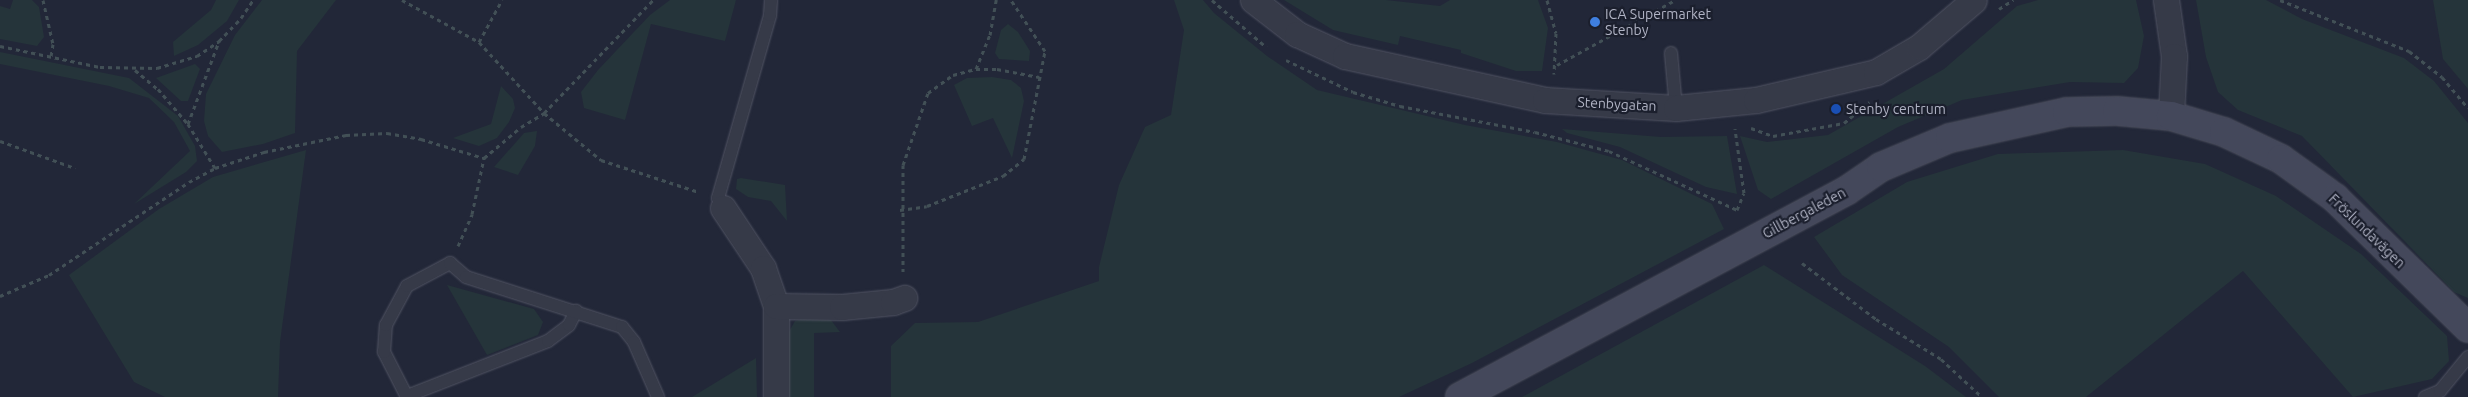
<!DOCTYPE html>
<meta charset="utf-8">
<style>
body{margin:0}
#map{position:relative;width:2468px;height:397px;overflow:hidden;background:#222738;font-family:Ubuntu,sans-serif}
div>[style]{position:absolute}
.green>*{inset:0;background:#25343a}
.path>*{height:3px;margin-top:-1.5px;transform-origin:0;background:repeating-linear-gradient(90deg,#425056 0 4px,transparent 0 8px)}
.roads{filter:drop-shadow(0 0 1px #515463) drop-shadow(0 0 1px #515463)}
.service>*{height:12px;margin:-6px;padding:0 6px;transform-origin:6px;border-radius:6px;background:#363a48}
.minor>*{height:25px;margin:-12.5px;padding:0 12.5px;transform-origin:12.5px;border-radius:12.5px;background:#363a48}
.secondary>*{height:28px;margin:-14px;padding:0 14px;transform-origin:14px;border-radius:14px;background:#44485b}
.dots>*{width:14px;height:14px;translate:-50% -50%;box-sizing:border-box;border:2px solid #1b1f2d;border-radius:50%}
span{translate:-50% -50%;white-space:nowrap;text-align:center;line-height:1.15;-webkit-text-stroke:4.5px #1b1f2d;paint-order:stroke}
.poi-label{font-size:14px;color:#b1b4c5}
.left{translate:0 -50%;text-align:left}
.street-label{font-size:14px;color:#b1b4c5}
</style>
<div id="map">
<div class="green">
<i style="clip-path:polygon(13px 0,32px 0,39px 7px,44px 37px,37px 46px,0 39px,0 6px,10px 9px)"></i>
<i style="clip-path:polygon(216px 0,239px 0,227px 21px,198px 45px,174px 56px,173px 42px,211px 10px)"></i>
<i style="clip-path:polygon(262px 0,336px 0,297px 51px,295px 133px,263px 144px,222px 152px,208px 136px,204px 121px,206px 94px,235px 35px)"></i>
<i style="clip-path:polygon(670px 0,736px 0,725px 41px,651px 24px,625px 120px,584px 108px,581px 92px,598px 70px,650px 15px)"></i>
<i style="clip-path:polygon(1174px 0,1203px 0,1214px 13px,1267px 56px,1317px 90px,1465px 125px,1557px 142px,1622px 160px,1712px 204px,1724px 229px,1472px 363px,1399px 397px,891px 397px,891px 346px,915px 323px,978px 322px,1099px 281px,1099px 267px,1119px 185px,1145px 127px,1171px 115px,1184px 30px)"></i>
<i style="clip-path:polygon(1284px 0,1386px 0,1440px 6px,1450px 0,1538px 0,1548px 28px,1542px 71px,1516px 71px,1461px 53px,1461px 50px,1400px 36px,1398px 45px,1333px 30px)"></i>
<i style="clip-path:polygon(2038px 0,2136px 0,2144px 36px,2138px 68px,2124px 83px,2070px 82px,1962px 100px,1898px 127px,1771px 199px,1758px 190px,1740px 136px,1767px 142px,1828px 135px,1944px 69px,2017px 6px)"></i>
<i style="clip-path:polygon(2196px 0,2266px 0,2302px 19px,2404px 58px,2434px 81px,2468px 123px,2468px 298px,2454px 292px,2302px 136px,2238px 110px,2218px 92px,2206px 57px)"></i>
<i style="clip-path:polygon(2433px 0,2468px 0,2468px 89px,2443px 59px)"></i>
<i style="clip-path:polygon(1008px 24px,1018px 32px,1030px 51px,1029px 61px,999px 59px,995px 53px,1001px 30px)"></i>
<i style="clip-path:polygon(0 52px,129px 78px,178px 116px,195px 146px,197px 161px,186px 172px,134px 204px,190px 151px,174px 122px,149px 98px,109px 86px,0 64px)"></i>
<i style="clip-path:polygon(195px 64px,200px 69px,188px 101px,181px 101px,156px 78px)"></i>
<i style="clip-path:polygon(992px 77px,1011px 80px,1021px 88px,1024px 101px,1012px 158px,993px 118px,972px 126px,954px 85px,967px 78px)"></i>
<i style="clip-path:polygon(501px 86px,513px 99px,515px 108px,509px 122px,497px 138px,479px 146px,453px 138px,491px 124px)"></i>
<i style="clip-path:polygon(1562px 129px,1661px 137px,1727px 136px,1737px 194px,1706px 187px,1620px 147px,1567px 133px)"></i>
<i style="clip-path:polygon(537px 131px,535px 146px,518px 175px,494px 167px,524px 133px)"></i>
<i style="clip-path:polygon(306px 150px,280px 342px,278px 397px,165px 397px,134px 382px,69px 275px,159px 209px,213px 177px)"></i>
<i style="clip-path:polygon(2123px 150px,2205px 164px,2276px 196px,2361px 254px,2447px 336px,2449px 361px,2432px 379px,2353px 397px,2243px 271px,2086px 397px,1999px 397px,1949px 347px,1842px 275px,1814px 237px,1907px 182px,1998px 154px)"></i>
<i style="clip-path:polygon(741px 178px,785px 185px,787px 221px,771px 201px,748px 197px,736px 189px,737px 179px)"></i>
<i style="clip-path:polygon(1764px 265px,1925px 366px,1966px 397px,1522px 397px)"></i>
<i style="clip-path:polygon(447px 285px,534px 309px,543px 322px,538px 335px,487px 355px)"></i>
<i style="clip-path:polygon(817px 315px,831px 320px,840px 332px,814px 333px,814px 397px,788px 397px,787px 335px,795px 321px)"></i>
<i style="clip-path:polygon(756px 358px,757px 397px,692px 397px)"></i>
</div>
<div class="path">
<i style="left:43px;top:0;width:45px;rotate:77.2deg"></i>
<i style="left:53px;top:44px;width:13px;rotate:99deg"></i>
<i style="left:402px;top:0;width:88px;rotate:28.6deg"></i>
<i style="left:479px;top:42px;width:96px;rotate:47.5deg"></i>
<i style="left:544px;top:113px;width:74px;rotate:39.5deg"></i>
<i style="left:601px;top:160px;width:103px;rotate:18.1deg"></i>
<i style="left:1212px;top:0;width:72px;rotate:41deg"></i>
<i style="left:1547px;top:0;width:34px;rotate:75deg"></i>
<i style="left:1556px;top:33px;width:41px;rotate:92.8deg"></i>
<i style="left:2280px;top:0;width:139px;rotate:21.6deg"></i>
<i style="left:2409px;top:51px;width:42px;rotate:38.2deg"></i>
<i style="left:2442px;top:77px;width:40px;rotate:50deg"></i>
<i style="left:1999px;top:9px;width:17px;rotate:-33deg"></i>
<i style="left:479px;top:42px;width:48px;rotate:-61.3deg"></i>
<i style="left:0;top:46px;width:102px;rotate:11.9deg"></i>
<i style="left:100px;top:67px;width:57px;rotate:1deg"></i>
<i style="left:157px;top:68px;width:42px;rotate:-16.7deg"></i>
<i style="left:197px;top:56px;width:27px;rotate:-34deg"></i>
<i style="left:219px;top:41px;width:32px;rotate:-46deg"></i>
<i style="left:241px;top:18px;width:22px;rotate:-56deg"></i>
<i style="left:1286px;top:60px;width:74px;rotate:25.5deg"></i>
<i style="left:1353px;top:92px;width:49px;rotate:16.6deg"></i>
<i style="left:1400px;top:106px;width:137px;rotate:10.9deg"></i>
<i style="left:1535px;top:132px;width:76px;rotate:14.4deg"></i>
<i style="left:1609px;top:151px;width:141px;rotate:24.7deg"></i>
<i style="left:1737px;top:210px;width:18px;rotate:-68deg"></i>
<i style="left:1744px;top:193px;width:65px;rotate:-98deg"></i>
<i style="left:1557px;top:65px;width:135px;rotate:-28.8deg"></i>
<i style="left:976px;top:69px;width:37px;rotate:-68deg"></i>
<i style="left:990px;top:35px;width:36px;rotate:-80deg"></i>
<i style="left:135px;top:70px;width:30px;rotate:40deg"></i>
<i style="left:158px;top:89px;width:46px;rotate:49.4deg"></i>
<i style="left:1751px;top:128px;width:23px;rotate:20deg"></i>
<i style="left:1773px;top:136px;width:72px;rotate:-10.4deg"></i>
<i style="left:1844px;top:123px;width:33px;rotate:-40deg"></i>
<i style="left:0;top:141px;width:80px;rotate:19.8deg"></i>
<i style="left:215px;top:168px;width:52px;rotate:-121.5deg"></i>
<i style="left:188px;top:124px;width:89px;rotate:-69.5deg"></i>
<i style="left:900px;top:210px;width:27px;rotate:-8deg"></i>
<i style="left:927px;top:206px;width:82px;rotate:-21.5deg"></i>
<i style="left:1003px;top:176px;width:27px;rotate:-39deg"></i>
<i style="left:1024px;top:159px;width:110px;rotate:-79deg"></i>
<i style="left:1045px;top:51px;width:61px;rotate:-123.7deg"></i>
<i style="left:458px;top:246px;width:35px;rotate:-66deg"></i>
<i style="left:472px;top:214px;width:57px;rotate:-77.9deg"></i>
<i style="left:484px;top:158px;width:48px;rotate:-40deg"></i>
<i style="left:521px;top:127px;width:27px;rotate:-31deg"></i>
<i style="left:544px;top:113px;width:157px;rotate:-46deg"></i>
<i style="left:1802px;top:263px;width:93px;rotate:37.1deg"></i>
<i style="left:1876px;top:319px;width:76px;rotate:31.6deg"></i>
<i style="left:1941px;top:359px;width:56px;rotate:42.8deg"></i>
<i style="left:903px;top:272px;width:107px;rotate:-90deg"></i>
<i style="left:903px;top:165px;width:76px;rotate:-70.9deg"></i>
<i style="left:928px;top:93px;width:31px;rotate:-36deg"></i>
<i style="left:953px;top:75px;width:24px;rotate:-15deg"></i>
<i style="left:976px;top:69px;width:21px"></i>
<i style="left:997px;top:69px;width:43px;rotate:10.8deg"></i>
<i style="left:0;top:296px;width:53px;rotate:-23.2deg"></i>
<i style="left:49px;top:275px;width:168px;rotate:-33.6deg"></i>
<i style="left:189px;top:182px;width:30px;rotate:-28deg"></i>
<i style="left:215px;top:168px;width:52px;rotate:-18.1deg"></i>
<i style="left:264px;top:152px;width:84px;rotate:-11.7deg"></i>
<i style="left:346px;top:135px;width:41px;rotate:-2.8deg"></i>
<i style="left:387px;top:133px;width:35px;rotate:10deg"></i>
<i style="left:421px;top:139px;width:66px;rotate:16.8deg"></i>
</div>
<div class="roads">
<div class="service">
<i style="left:1671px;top:53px;width:55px;rotate:84.8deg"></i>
<i style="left:723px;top:208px;width:11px;rotate:-117deg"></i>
<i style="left:718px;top:198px;width:190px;rotate:-74.1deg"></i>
<i style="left:770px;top:15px;width:15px;rotate:-86deg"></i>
<i style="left:407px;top:396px;width:151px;rotate:-21.3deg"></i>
<i style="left:548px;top:341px;width:26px;rotate:-37deg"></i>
<i style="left:569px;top:325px;width:16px;rotate:-63deg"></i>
<i style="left:407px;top:397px;width:51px;rotate:-117.1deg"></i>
<i style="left:384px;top:352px;width:27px;rotate:-86deg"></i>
<i style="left:386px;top:325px;width:44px;rotate:-61.7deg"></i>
<i style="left:407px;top:286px;width:49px;rotate:-28.1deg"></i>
<i style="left:450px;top:263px;width:21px;rotate:41deg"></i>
<i style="left:466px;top:277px;width:164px;rotate:17.8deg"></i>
<i style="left:622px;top:327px;width:19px;rotate:51deg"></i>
<i style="left:634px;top:342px;width:60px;rotate:66.4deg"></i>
<i style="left:2425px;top:397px;width:16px;rotate:-22deg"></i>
<i style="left:2440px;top:391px;width:44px;rotate:-50.5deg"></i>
</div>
<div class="minor">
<i style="left:1253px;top:0;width:56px;rotate:37.7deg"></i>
<i style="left:1297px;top:34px;width:53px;rotate:24.6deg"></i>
<i style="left:1345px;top:56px;width:205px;rotate:12.4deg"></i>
<i style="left:1545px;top:100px;width:131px;rotate:3.5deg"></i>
<i style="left:1676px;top:108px;width:80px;rotate:-5.7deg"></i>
<i style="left:1756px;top:100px;width:123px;rotate:-13.1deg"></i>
<i style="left:1876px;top:72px;width:50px;rotate:-30.2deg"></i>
<i style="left:1919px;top:47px;width:72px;rotate:-40.5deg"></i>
<i style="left:2166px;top:0;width:57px;rotate:81.9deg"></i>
<i style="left:2174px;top:56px;width:60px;rotate:92.9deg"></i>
<i style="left:723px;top:208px;width:72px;rotate:56.3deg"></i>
<i style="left:763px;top:268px;width:40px;rotate:71.1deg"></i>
<i style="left:776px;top:306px;width:91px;rotate:90deg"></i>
<i style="left:776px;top:306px;width:66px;rotate:0.9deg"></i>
<i style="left:842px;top:307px;width:51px;rotate:-5.6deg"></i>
<i style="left:893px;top:302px;width:12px;rotate:-20deg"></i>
</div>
<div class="secondary">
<i style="left:1460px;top:397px;width:438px;rotate:-28.1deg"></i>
<i style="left:1846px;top:191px;width:42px;rotate:-34.4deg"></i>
<i style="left:1881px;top:167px;width:75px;rotate:-22.8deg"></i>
<i style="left:1950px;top:138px;width:120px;rotate:-12.5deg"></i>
<i style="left:2067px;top:112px;width:50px;rotate:-1.1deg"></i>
<i style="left:2117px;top:111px;width:54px;rotate:5.3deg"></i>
<i style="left:2171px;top:116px;width:55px;rotate:16.8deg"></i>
<i style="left:2224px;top:132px;width:63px;rotate:25.3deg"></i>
<i style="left:2281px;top:159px;width:67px;rotate:35.8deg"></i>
<i style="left:2335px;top:198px;width:186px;rotate:44.3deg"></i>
</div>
</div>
<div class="dots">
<i style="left:1595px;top:22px;background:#3f7fe0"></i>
<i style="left:1836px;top:109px;background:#1a4fb4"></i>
</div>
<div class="poi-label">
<span class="left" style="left:1605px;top:22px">ICA Supermarket<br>Stenby</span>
<span class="left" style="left:1846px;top:109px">Stenby centrum</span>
</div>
<div class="street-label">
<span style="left:1617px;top:104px;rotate:3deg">Stenbygatan</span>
<span style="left:1804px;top:213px;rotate:-28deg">Gillbergaleden</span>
<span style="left:2367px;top:231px;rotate:44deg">Fröslundavägen</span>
</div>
</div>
